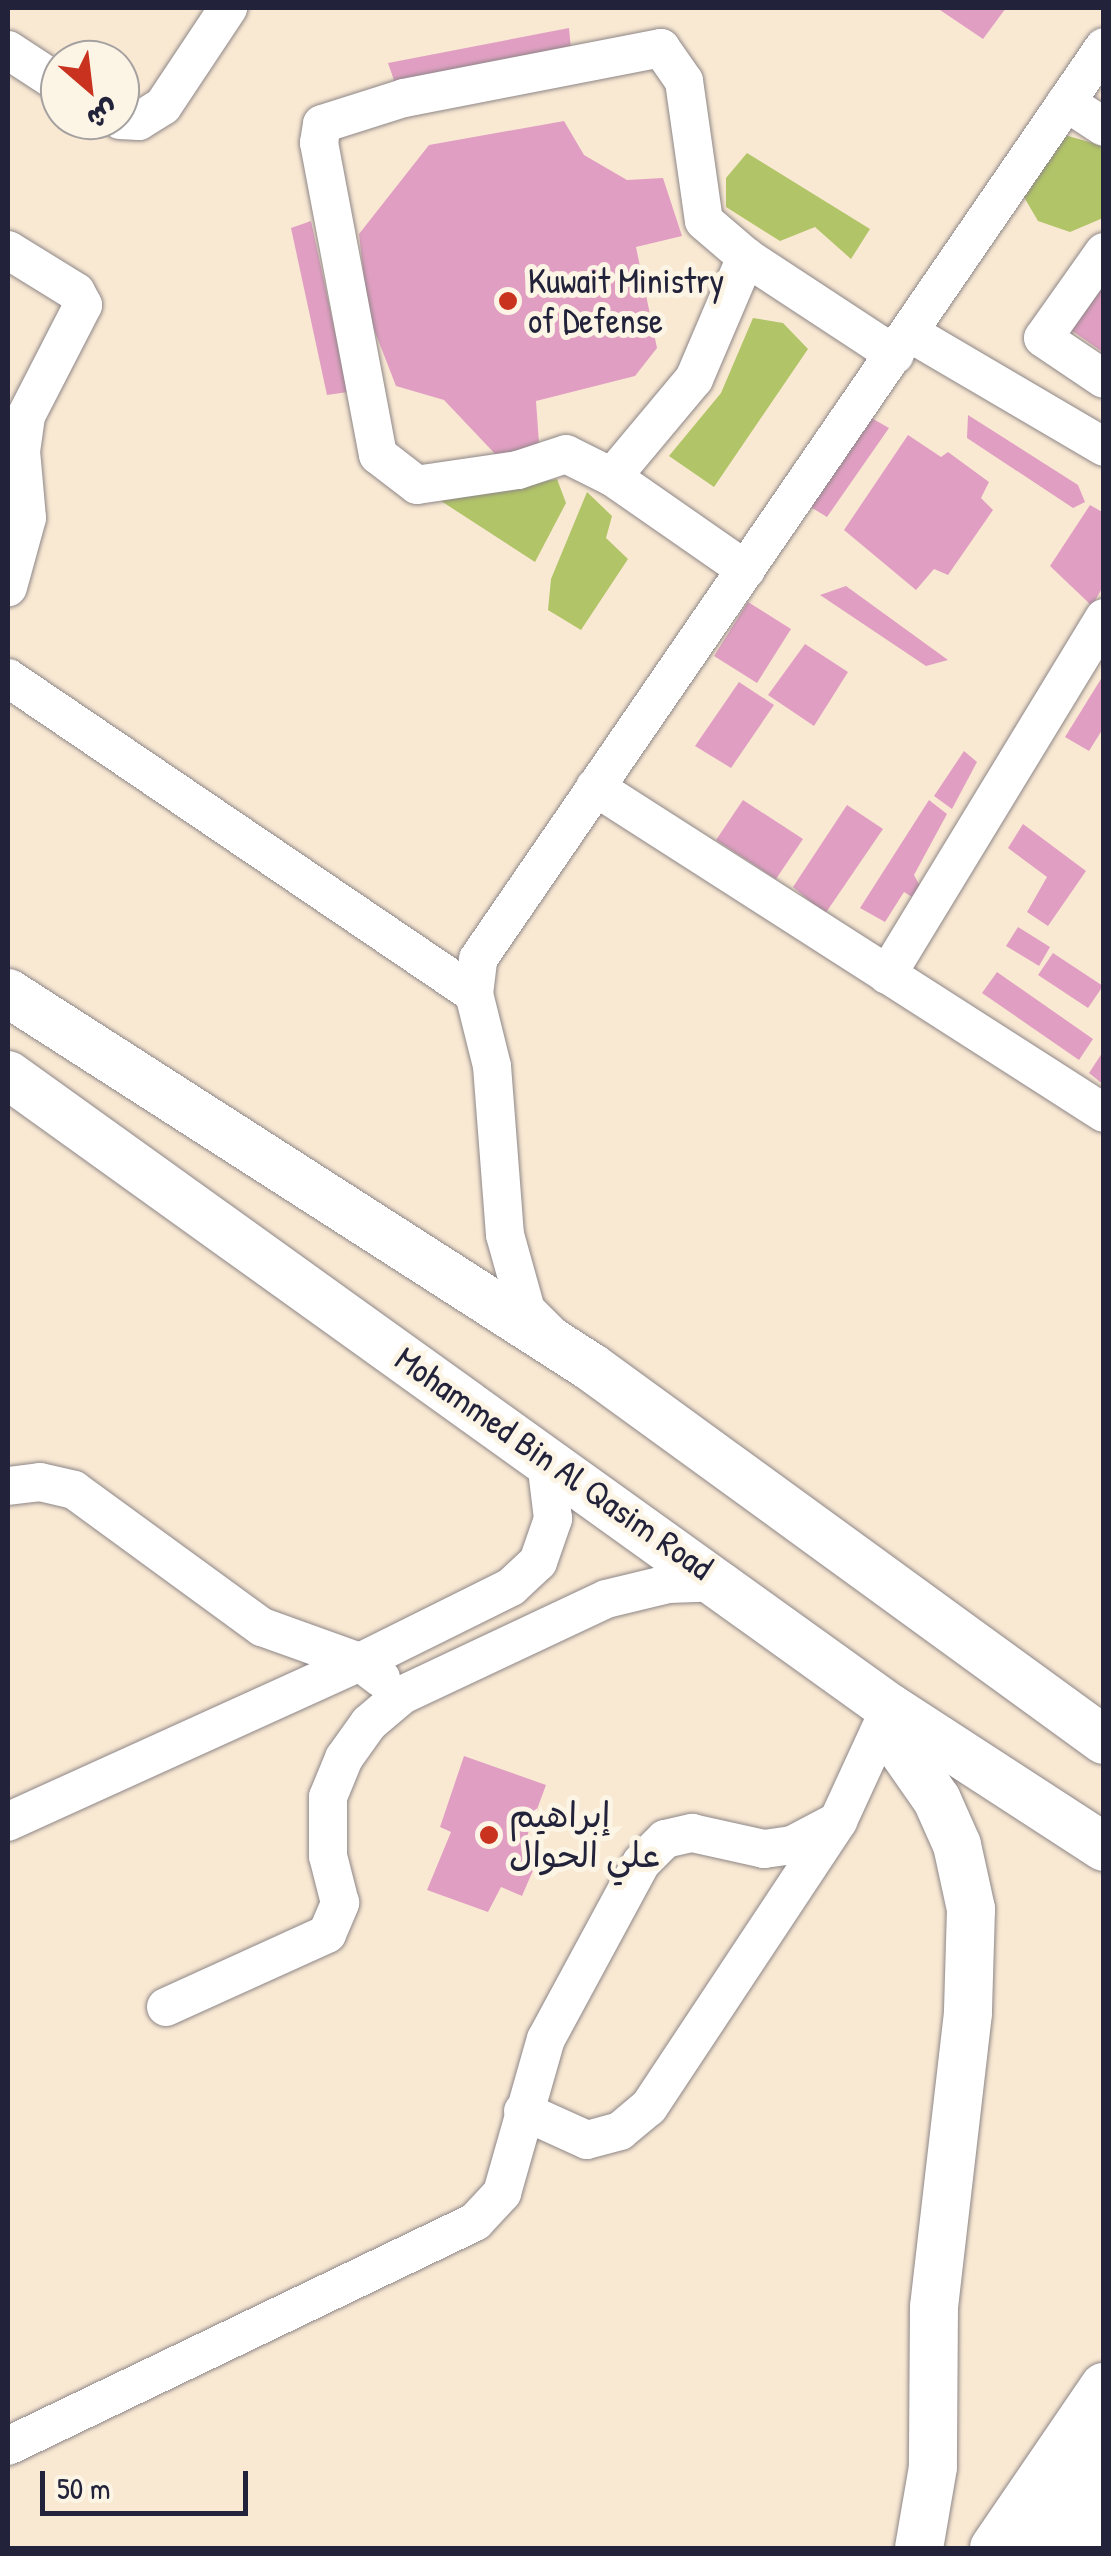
<!DOCTYPE html>
<meta charset="utf-8">
<style>
body{margin:0}
#map{position:relative;width:1111px;height:2556px;overflow:hidden;background:#f9e9d3;font-family:"Patrick Hand","Playpen Sans Arabic",sans-serif}
div>[style]{position:absolute}
.green>*{inset:0;background:#b1c467}
.building>*{inset:0;background:#e09fc2}
.roads{filter:drop-shadow(0 0 2px #8e8687) drop-shadow(0 0 2px #8e8687)}
.minor>*{height:38px;margin:-19px;padding:0 19px;transform-origin:19px;border-radius:19px;background:#fff}
.major>*{height:48px;margin:-24px;padding:0 24px;transform-origin:24px;border-radius:24px;background:#fff}
.highway>*{height:55px;margin:-27.5px;padding:0 27.5px;transform-origin:27.5px;border-radius:27.5px;background:#fff}
.dots>*{width:28px;height:28px;translate:-50% -50%;box-sizing:border-box;border:5px solid #fcf5e5;border-radius:50%}
span{translate:-50% -50%;white-space:nowrap;text-align:center;line-height:1.15;-webkit-text-stroke:10px #fcf5e5;paint-order:stroke}
.poi-label{font-size:35px;color:#22223b}
.left{translate:0 -50%;text-align:left}
.street-label{font-size:35px;color:#22223b}
.frame{position:absolute;inset:0;border:10px solid #22223b;pointer-events:none}
.north{position:absolute;left:40px;top:40px;width:100px;height:100px;box-sizing:border-box;background:#fcf5e5;border:2px solid #a5a1a1;border-radius:50%;rotate:152deg;font-size:28px;font-weight:700;line-height:40px;text-align:center;color:#22223b}
.north::after{content:'';display:block;margin:auto;width:35px;height:45px;background:#c8321e;clip-path:polygon(50% 0,100% 100%,50% 72%,0 100%)}
.scale{position:absolute;left:40px;top:2471px;width:208px;height:45px;box-sizing:border-box;border:5px solid #22223b;border-top:0;padding-left:12px;font-size:30px;line-height:35px;white-space:nowrap;color:#22223b;-webkit-text-stroke:8px #fcf5e5;paint-order:stroke}
</style>
<div id="map">
<div class="green">
<i style="clip-path:polygon(1061px 134px,1103px 146px,1103px 218px,1070px 232px,1038px 221px,1021px 192px)"></i>
<i style="clip-path:polygon(747px 153px,870px 229px,851px 259px,815px 227px,780px 241px,726px 207px,726px 178px)"></i>
<i style="clip-path:polygon(753px 318px,783px 323px,808px 349px,714px 487px,669px 456px,721px 393px)"></i>
<i style="clip-path:polygon(557px 479px,566px 503px,535px 562px,441px 501px)"></i>
<i style="clip-path:polygon(587px 492px,612px 516px,606px 538px,628px 559px,581px 630px,548px 610px,551px 579px)"></i>
</div>
<div class="building">
<i style="clip-path:polygon(937px 8px,1006px 8px,983px 39px)"></i>
<i style="clip-path:polygon(569px 28px,571px 49px,396px 86px,388px 63px)"></i>
<i style="clip-path:polygon(564px 121px,584px 155px,627px 180px,663px 178px,682px 236px,636px 247px,657px 348px,635px 376px,536px 401px,539px 443px,498px 457px,444px 400px,396px 386px,368px 314px,359px 234px,429px 145px)"></i>
<i style="clip-path:polygon(311px 221px,348px 392px,327px 395px,291px 228px)"></i>
<i style="clip-path:polygon(1104px 285px,1104px 353px,1071px 330px)"></i>
<i style="clip-path:polygon(968px 415px,1078px 485px,1085px 502px,1073px 508px,967px 438px)"></i>
<i style="clip-path:polygon(868px 416px,889px 428px,827px 517px,809px 506px)"></i>
<i style="clip-path:polygon(908px 435px,941px 457px,948px 452px,989px 482px,981px 498px,993px 510px,948px 575px,934px 569px,916px 590px,844px 530px)"></i>
<i style="clip-path:polygon(1090px 505px,1104px 513px,1104px 585px,1092px 606px,1050px 566px)"></i>
<i style="clip-path:polygon(846px 586px,948px 660px,926px 666px,820px 595px)"></i>
<i style="clip-path:polygon(748px 602px,791px 629px,757px 683px,714px 656px)"></i>
<i style="clip-path:polygon(805px 644px,848px 672px,814px 726px,768px 695px)"></i>
<i style="clip-path:polygon(1104px 674px,1104px 727px,1089px 751px,1065px 737px)"></i>
<i style="clip-path:polygon(739px 682px,774px 705px,731px 768px,695px 746px)"></i>
<i style="clip-path:polygon(964px 751px,977px 762px,952px 809px,934px 796px)"></i>
<i style="clip-path:polygon(743px 800px,803px 839px,776px 879px,716px 840px)"></i>
<i style="clip-path:polygon(929px 800px,947px 814px,914px 875px,920px 886px,912px 897px,904px 892px,885px 922px,860px 908px)"></i>
<i style="clip-path:polygon(847px 805px,883px 829px,825px 914px,793px 887px)"></i>
<i style="clip-path:polygon(1023px 824px,1086px 871px,1048px 926px,1027px 912px,1047px 877px,1008px 848px)"></i>
<i style="clip-path:polygon(1018px 927px,1050px 947px,1039px 966px,1006px 946px)"></i>
<i style="clip-path:polygon(1053px 953px,1103px 986px,1088px 1008px,1038px 975px)"></i>
<i style="clip-path:polygon(997px 972px,1093px 1039px,1079px 1060px,982px 993px)"></i>
<i style="clip-path:polygon(1104px 1050px,1104px 1085px,1089px 1073px)"></i>
<i style="clip-path:polygon(464px 1756px,546px 1785px,526px 1839px,532px 1841px,527px 1864px,534px 1868px,522px 1896px,501px 1887px,488px 1912px,427px 1890px,451px 1832px,440px 1827px)"></i>
</div>
<div class="roads">
<div class="minor">
<i style="left:8px;top:50px;width:62px;rotate:33.2deg"></i>
<i style="left:1066px;top:102px;width:45px;rotate:33.3deg"></i>
<i style="left:120px;top:120px;width:19px;rotate:3deg"></i>
<i style="left:139px;top:121px;width:28px;rotate:-32deg"></i>
<i style="left:163px;top:106px;width:118px;rotate:-56.4deg"></i>
<i style="left:8px;top:250px;width:80px;rotate:31.7deg"></i>
<i style="left:76px;top:292px;width:15px;rotate:62deg"></i>
<i style="left:83px;top:305px;width:125px;rotate:117.2deg"></i>
<i style="left:26px;top:416px;width:35px;rotate:98deg"></i>
<i style="left:21px;top:451px;width:67px;rotate:84.9deg"></i>
<i style="left:27px;top:518px;width:72px;rotate:105.4deg"></i>
<i style="left:1104px;top:252px;width:105px;rotate:125.3deg"></i>
<i style="left:1043px;top:338px;width:73px;rotate:33.9deg"></i>
<i style="left:910px;top:333px;width:225px;rotate:30.4deg"></i>
<i style="left:612px;top:477px;width:128px;rotate:-50.1deg"></i>
<i style="left:694px;top:379px;width:133px;rotate:-66.9deg"></i>
<i style="left:746px;top:570px;width:163px;rotate:-145.2deg"></i>
<i style="left:612px;top:477px;width:51px;rotate:-153.4deg"></i>
<i style="left:566px;top:454px;width:51px;rotate:161.6deg"></i>
<i style="left:518px;top:470px;width:102px;rotate:171.6deg"></i>
<i style="left:417px;top:485px;width:49px;rotate:-142.4deg"></i>
<i style="left:378px;top:455px;width:318px;rotate:-100.7deg"></i>
<i style="left:319px;top:143px;width:19px;rotate:-81deg"></i>
<i style="left:322px;top:124px;width:86px;rotate:-17.6deg"></i>
<i style="left:404px;top:98px;width:262px;rotate:-11deg"></i>
<i style="left:661px;top:48px;width:40px;rotate:55.1deg"></i>
<i style="left:684px;top:81px;width:141px;rotate:81.9deg"></i>
<i style="left:704px;top:221px;width:55px;rotate:40.6deg"></i>
<i style="left:746px;top:257px;width:178px;rotate:33.3deg"></i>
<i style="left:8px;top:678px;width:563px;rotate:34.14deg"></i>
<i style="left:595px;top:787px;width:604px;rotate:32.64deg"></i>
<i style="left:887px;top:975px;width:418px;rotate:-58.7deg"></i>
<i style="left:550px;top:1334px;width:34px;rotate:-135deg"></i>
<i style="left:526px;top:1310px;width:78px;rotate:-105.6deg"></i>
<i style="left:505px;top:1235px;width:169px;rotate:-94.4deg"></i>
<i style="left:492px;top:1066px;width:74px;rotate:-104deg"></i>
<i style="left:474px;top:994px;width:35px;rotate:-83deg"></i>
<i style="left:478px;top:959px;width:1106px;rotate:-55.53deg"></i>
<i style="left:8px;top:1486px;width:32px;rotate:-7deg"></i>
<i style="left:40px;top:1482px;width:35px;rotate:13deg"></i>
<i style="left:74px;top:1490px;width:233px;rotate:36.1deg"></i>
<i style="left:262px;top:1627px;width:104px;rotate:19.7deg"></i>
<i style="left:360px;top:1662px;width:387px;rotate:155.6deg"></i>
<i style="left:381px;top:1678px;width:26px;rotate:-143deg"></i>
<i style="left:360px;top:1662px;width:169px;rotate:-26.4deg"></i>
<i style="left:511px;top:1587px;width:37px;rotate:-43deg"></i>
<i style="left:538px;top:1562px;width:46px;rotate:-70.8deg"></i>
<i style="left:553px;top:1519px;width:58px;rotate:-96.9deg"></i>
<i style="left:166px;top:2007px;width:177px;rotate:-24.4deg"></i>
<i style="left:327px;top:1934px;width:34px;rotate:-67deg"></i>
<i style="left:340px;top:1903px;width:49px;rotate:-104.3deg"></i>
<i style="left:328px;top:1856px;width:59px;rotate:-90deg"></i>
<i style="left:328px;top:1797px;width:42px;rotate:-67.7deg"></i>
<i style="left:344px;top:1758px;width:43px;rotate:-54.5deg"></i>
<i style="left:369px;top:1723px;width:43px;rotate:-40.3deg"></i>
<i style="left:402px;top:1695px;width:225px;rotate:-25.2deg"></i>
<i style="left:606px;top:1599px;width:64px;rotate:-13.6deg"></i>
<i style="left:668px;top:1584px;width:55px;rotate:-2.1deg"></i>
<i style="left:523px;top:2111px;width:70px;rotate:24.4deg"></i>
<i style="left:587px;top:2140px;width:34px;rotate:-15deg"></i>
<i style="left:620px;top:2131px;width:38px;rotate:-40deg"></i>
<i style="left:649px;top:2107px;width:343px;rotate:-56.5deg"></i>
<i style="left:838px;top:1821px;width:124px;rotate:-65.3deg"></i>
<i style="left:8px;top:2446px;width:518px;rotate:-25.63deg"></i>
<i style="left:475px;top:2222px;width:40px;rotate:-47deg"></i>
<i style="left:502px;top:2193px;width:160px;rotate:-74.1deg"></i>
<i style="left:546px;top:2039px;width:200px;rotate:-61.6deg"></i>
<i style="left:641px;top:1863px;width:34px;rotate:-45deg"></i>
<i style="left:665px;top:1839px;width:28px;rotate:-13deg"></i>
<i style="left:692px;top:1833px;width:74px;rotate:12.5deg"></i>
<i style="left:764px;top:1849px;width:28px;rotate:-8deg"></i>
<i style="left:792px;top:1845px;width:52px;rotate:-27.6deg"></i>
</div>
<div class="major">
<i style="left:8px;top:993px;width:693px;rotate:32.68deg"></i>
<i style="left:591px;top:1367px;width:634px;rotate:36.02deg"></i>
<i style="left:8px;top:1075px;width:1086px;rotate:35.67deg"></i>
<i style="left:890px;top:1708px;width:255px;rotate:33deg"></i>
<i style="left:890px;top:1708px;width:37px;rotate:77deg"></i>
<i style="left:898px;top:1744px;width:68px;rotate:55.1deg"></i>
<i style="left:937px;top:1800px;width:49px;rotate:66deg"></i>
<i style="left:957px;top:1845px;width:66px;rotate:77.7deg"></i>
<i style="left:971px;top:1909px;width:104px;rotate:91.7deg"></i>
<i style="left:968px;top:2013px;width:296px;rotate:96.6deg"></i>
<i style="left:934px;top:2307px;width:160px;rotate:90.4deg"></i>
<i style="left:933px;top:2467px;width:82px;rotate:99.8deg"></i>
<i style="left:994px;top:2548px;width:195px;rotate:-55.7deg"></i>
</div>
<div class="highway">
<i style="left:1033px;top:2548px;width:125px;rotate:-55.4deg"></i>
<i style="left:1085px;top:2548px;width:33px;rotate:-55deg"></i>
</div>
</div>
<div class="dots">
<i style="left:508px;top:301px;background:#c8321e"></i>
<i style="left:489px;top:1835px;background:#c8321e"></i>
</div>
<div class="poi-label">
<span class="left" style="left:528px;top:301px">Kuwait Ministry<br>of Defense</span>
<span class="left" style="left:509px;top:1835px">إبراهيم<br>علي الحوال</span>
</div>
<div class="street-label">
<span style="left:554px;top:1463px;rotate:35deg">Mohammed Bin Al Qasim Road</span>
</div>
<div class="frame"></div>
<div class="north">ش</div>
<div class="scale">50 m</div>
</div>
